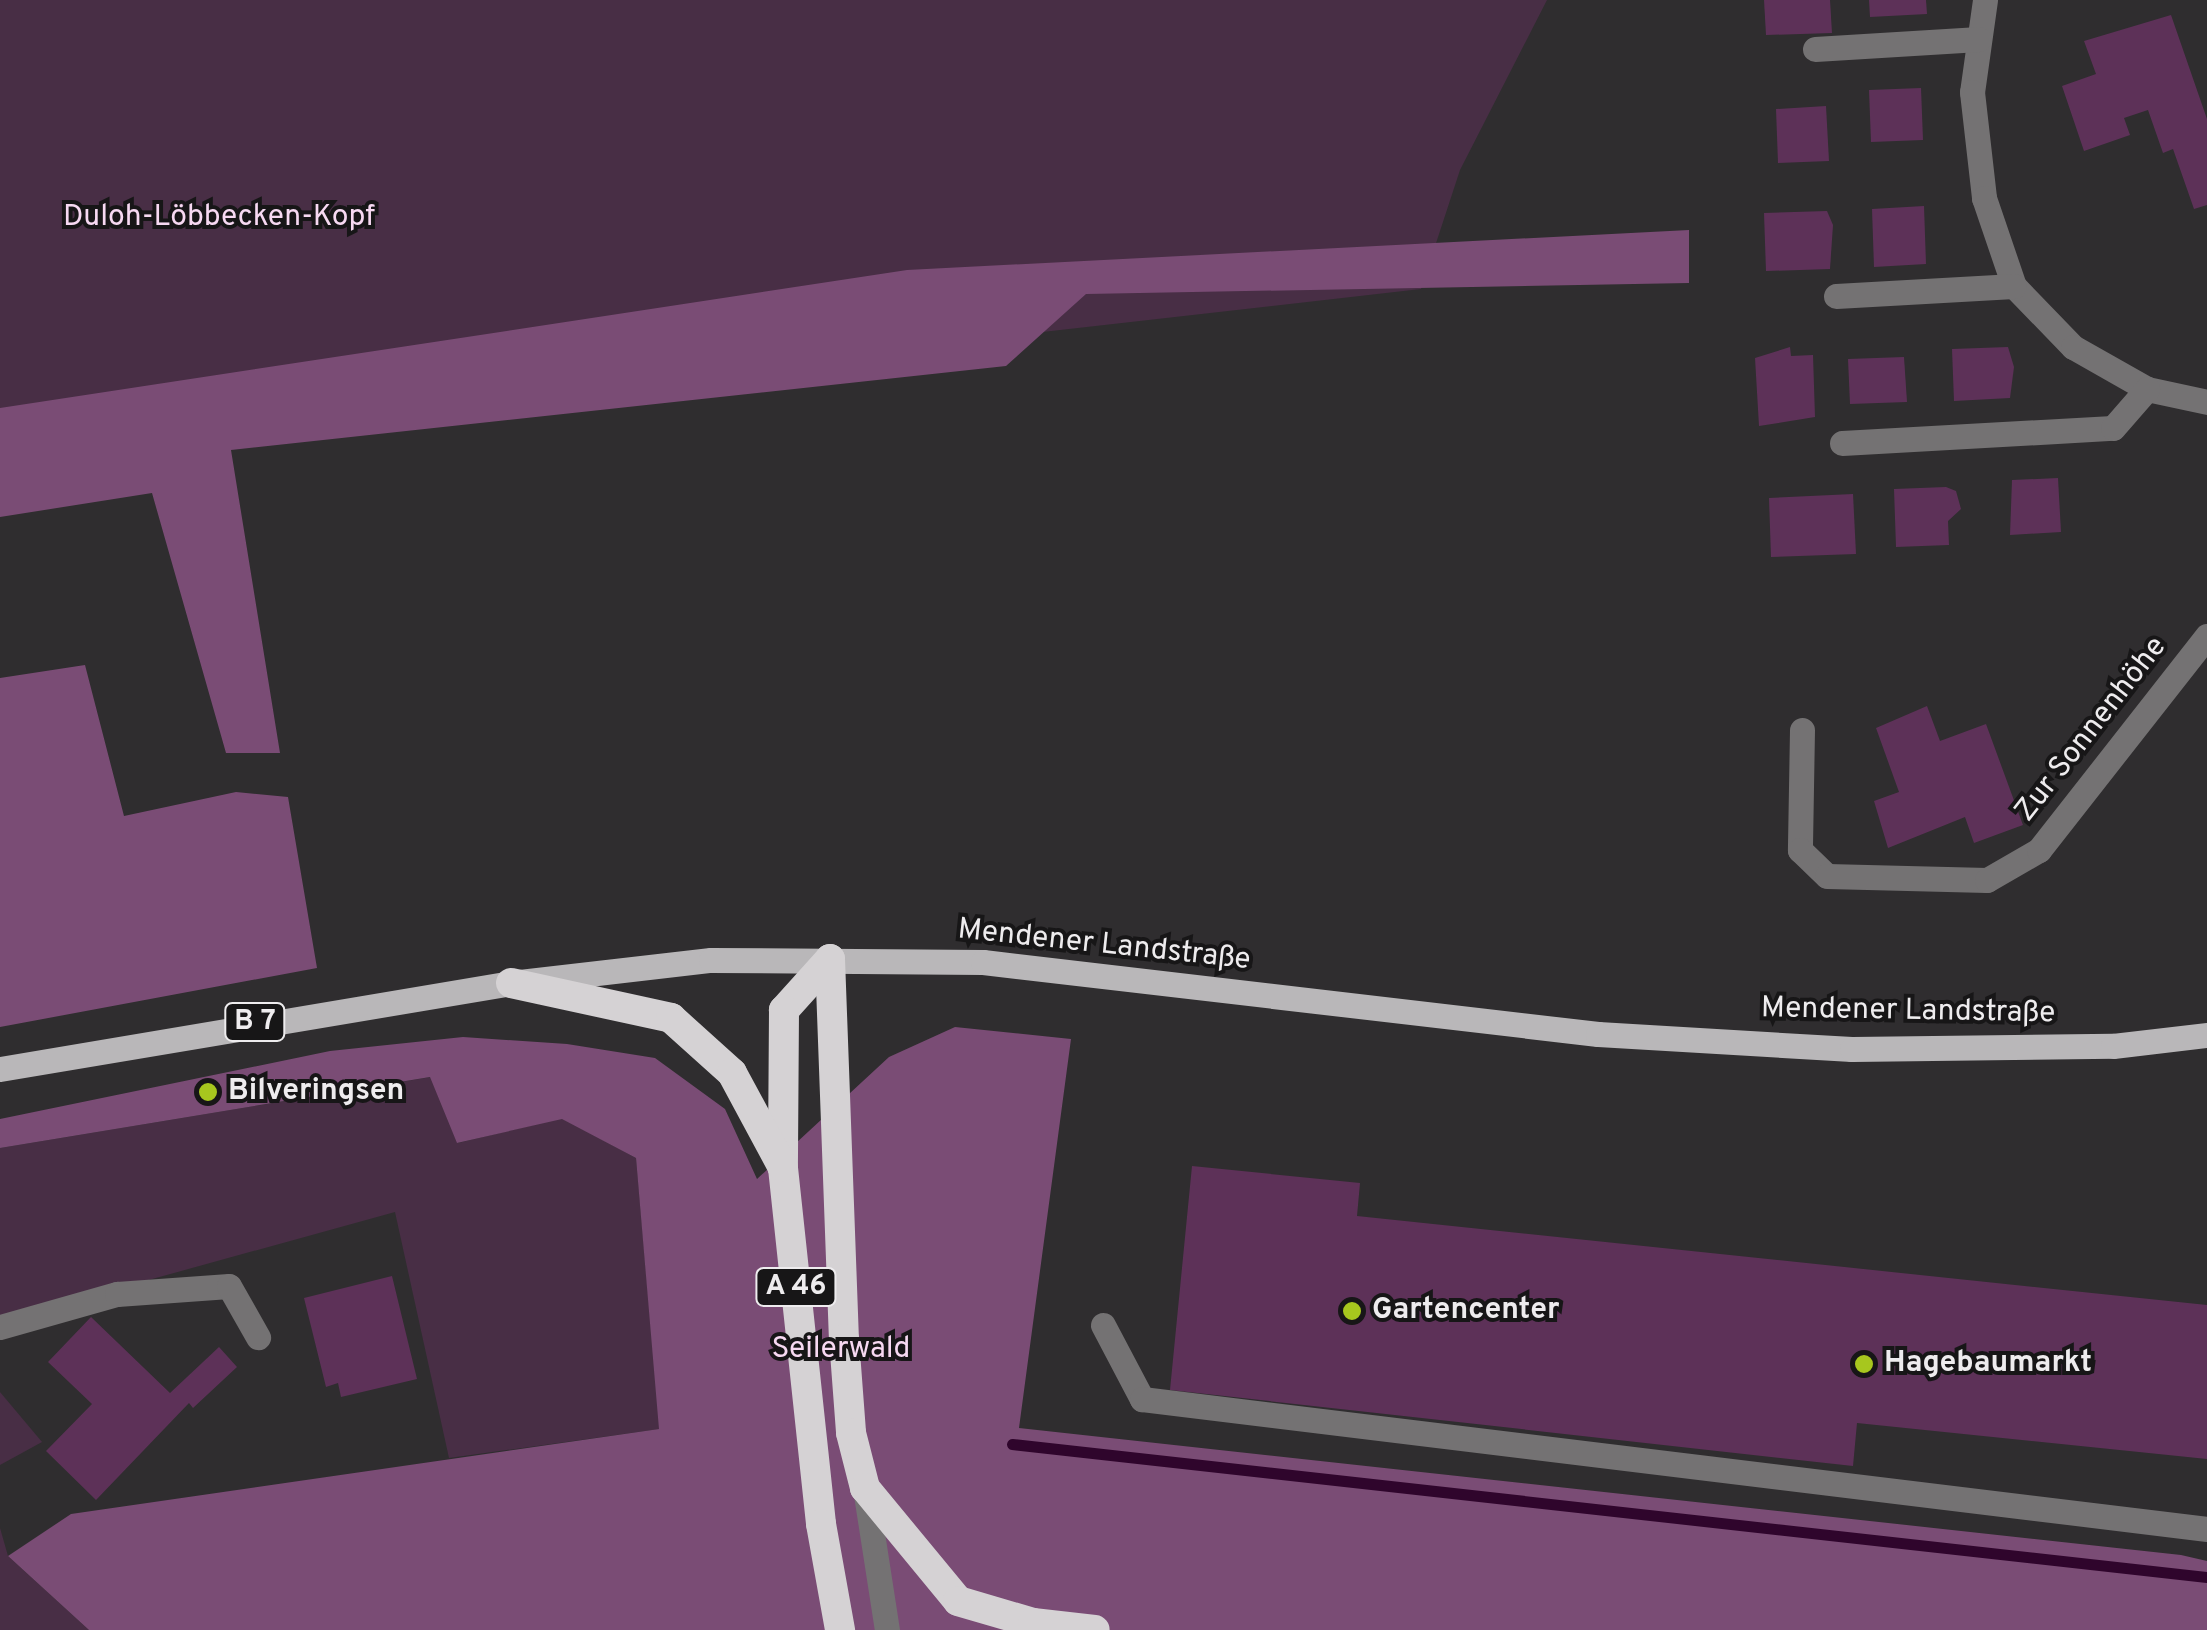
<!DOCTYPE html>
<meta charset="utf-8">
<style>
body{margin:0}
#map{position:relative;width:2207px;height:1630px;overflow:hidden;background:#2f2d2f;font-family:Overpass,sans-serif}
div>[style]{position:absolute}
.green>*{inset:0;background:#482e45}
.forest>*{inset:0;background:#7a4c75}
.stream>*{height:11px;margin:-5.5px;padding:0 5.5px;transform-origin:5.5px;border-radius:5.5px;background:#2f052c}
.building>*{inset:0;background:#5d3158}
.minor>*{height:25px;margin:-12.5px;padding:0 12.5px;transform-origin:12.5px;border-radius:12.5px;background:#747273}
.major>*{height:25px;margin:-12.5px;padding:0 12.5px;transform-origin:12.5px;border-radius:12.5px;background:#b9b7b9}
.highway>*{height:30px;margin:-15px;padding:0 15px;transform-origin:15px;border-radius:15px;background:#d5d2d4}
.dots>*{width:28px;height:28px;translate:-50% -50%;box-sizing:border-box;border:5px solid #171617;border-radius:50%}
span{translate:-50% -50%;white-space:nowrap;text-align:center;line-height:1.15;-webkit-text-stroke:8px #171617;paint-order:stroke}
.shield-label span{padding:2px 8px;background:#171617;border:2px solid;border-radius:8px;-webkit-text-stroke-width:0}
.shield-label{font-size:28px;color:#eeecee;font-weight:700}
.park-label{font-size:30px;color:#f7d9f2}
.street-label{font-size:30px;color:#eeecee}
.poi-label{font-size:30px;color:#eeecee;font-weight:700}
.left{translate:0 -50%;text-align:left}
</style>
<div id="map">
<div class="green">
<i style="clip-path:polygon(0 0,1547px 0,1460px 170px,1421px 289px,963px 341px,0 482px)"></i>
<i style="clip-path:polygon(431px 1077px,458px 1143px,562px 1118px,636px 1158px,660px 1429px,449px 1458px,395px 1212px,0 1321px,0 1148px)"></i>
<i style="clip-path:polygon(0 1392px,42px 1442px,0 1465px)"></i>
<i style="clip-path:polygon(0 1528px,8px 1556px,89px 1630px,0 1630px)"></i>
</div>
<div class="forest">
<i style="clip-path:polygon(1689px 230px,1689px 283px,1086px 294px,1006px 366px,231px 450px,280px 753px,226px 753px,152px 493px,0 517px,0 408px,907px 270px)"></i>
<i style="clip-path:polygon(85px 665px,124px 816px,236px 792px,288px 797px,317px 968px,0 1027px,0 678px)"></i>
<i style="clip-path:polygon(955px 1027px,1071px 1039px,1019px 1428px,2181px 1555px,2207px 1561px,2207px 1630px,89px 1630px,8px 1556px,71px 1514px,659px 1429px,636px 1158px,562px 1119px,457px 1143px,430px 1077px,0 1148px,0 1119px,330px 1051px,463px 1037px,567px 1044px,655px 1058px,725px 1109px,757px 1179px,889px 1057px)"></i>
</div>
<div class="stream">
<i style="left:1012px;top:1444px;width:1202px;rotate:6.35deg"></i>
</div>
<div class="building">
<i style="clip-path:polygon(1764px 0,1830px 0,1832px 33px,1766px 35px)"></i>
<i style="clip-path:polygon(1869px 0,1926px 0,1927px 14px,1870px 17px)"></i>
<i style="clip-path:polygon(2171px 15px,2207px 119px,2207px 205px,2194px 209px,2173px 149px,2163px 153px,2148px 110px,2124px 118px,2130px 135px,2084px 151px,2062px 86px,2096px 74px,2084px 41px)"></i>
<i style="clip-path:polygon(1921px 88px,1923px 140px,1871px 142px,1869px 90px)"></i>
<i style="clip-path:polygon(1826px 106px,1829px 161px,1778px 163px,1776px 109px)"></i>
<i style="clip-path:polygon(1924px 206px,1926px 264px,1874px 267px,1872px 209px)"></i>
<i style="clip-path:polygon(1827px 211px,1833px 225px,1830px 269px,1766px 271px,1764px 213px)"></i>
<i style="clip-path:polygon(1790px 347px,1791px 356px,1813px 355px,1815px 417px,1759px 426px,1755px 358px)"></i>
<i style="clip-path:polygon(2008px 347px,2014px 367px,2010px 398px,1954px 401px,1952px 349px)"></i>
<i style="clip-path:polygon(1904px 357px,1907px 402px,1850px 404px,1848px 359px)"></i>
<i style="clip-path:polygon(2058px 478px,2061px 532px,2010px 535px,2012px 480px)"></i>
<i style="clip-path:polygon(1946px 487px,1956px 491px,1961px 509px,1948px 521px,1949px 545px,1896px 547px,1894px 489px)"></i>
<i style="clip-path:polygon(1853px 494px,1856px 554px,1771px 557px,1769px 498px)"></i>
<i style="clip-path:polygon(1927px 706px,1940px 741px,1986px 724px,2023px 825px,1974px 843px,1965px 817px,1888px 848px,1874px 801px,1899px 792px,1876px 728px)"></i>
<i style="clip-path:polygon(1192px 1166px,1360px 1183px,1357px 1216px,2207px 1305px,2207px 1459px,1857px 1423px,1853px 1466px,1170px 1390px)"></i>
<i style="clip-path:polygon(392px 1276px,417px 1379px,341px 1397px,338px 1383px,326px 1387px,304px 1298px)"></i>
<i style="clip-path:polygon(91px 1317px,170px 1393px,219px 1347px,237px 1367px,193px 1408px,189px 1403px,96px 1500px,46px 1451px,92px 1404px,48px 1362px)"></i>
</div>
<div class="minor">
<i style="left:1985px;top:0;width:93px;rotate:98deg"></i>
<i style="left:1972px;top:92px;width:107px;rotate:83.5deg"></i>
<i style="left:1984px;top:198px;width:93px;rotate:71.2deg"></i>
<i style="left:2014px;top:286px;width:85px;rotate:46deg"></i>
<i style="left:2073px;top:347px;width:85px;rotate:29.6deg"></i>
<i style="left:2147px;top:389px;width:61px;rotate:12.2deg"></i>
<i style="left:1815px;top:49px;width:164px;rotate:-3.5deg"></i>
<i style="left:1836px;top:296px;width:178px;rotate:-3.2deg"></i>
<i style="left:1842px;top:443px;width:271px;rotate:-3.2deg"></i>
<i style="left:2113px;top:428px;width:52px;rotate:-48.9deg"></i>
<i style="left:1802px;top:730px;width:120px;rotate:91deg"></i>
<i style="left:1800px;top:850px;width:37px;rotate:44deg"></i>
<i style="left:1827px;top:876px;width:160px;rotate:1.4deg"></i>
<i style="left:1987px;top:880px;width:60px;rotate:-30deg"></i>
<i style="left:2039px;top:850px;width:272px;rotate:-51.9deg"></i>
<i style="left:1103px;top:1325px;width:84px;rotate:62.2deg"></i>
<i style="left:1142px;top:1399px;width:1073px;rotate:6.96deg"></i>
<i style="left:0;top:1327px;width:122px;rotate:-15.8deg"></i>
<i style="left:117px;top:1294px;width:112px;rotate:-4.1deg"></i>
<i style="left:229px;top:1286px;width:59px;rotate:60.4deg"></i>
<i style="left:865px;top:1488px;width:144px;rotate:81.2deg"></i>
</div>
<div class="major">
<i style="left:0;top:1069px;width:518px;rotate:-9.55deg"></i>
<i style="left:511px;top:983px;width:201px;rotate:-6.6deg"></i>
<i style="left:711px;top:960px;width:272px;rotate:0.4deg"></i>
<i style="left:983px;top:962px;width:619px;rotate:6.68deg"></i>
<i style="left:1598px;top:1034px;width:254px;rotate:3.4deg"></i>
<i style="left:1852px;top:1049px;width:261px;rotate:-0.7deg"></i>
<i style="left:2113px;top:1046px;width:95px;rotate:-6.7deg"></i>
</div>
<div class="highway">
<i style="left:830px;top:959px;width:380px;rotate:87.9deg"></i>
<i style="left:844px;top:1339px;width:94px;rotate:85.7deg"></i>
<i style="left:851px;top:1433px;width:57px;rotate:75.7deg"></i>
<i style="left:865px;top:1488px;width:146px;rotate:50.5deg"></i>
<i style="left:958px;top:1601px;width:78px;rotate:16.3deg"></i>
<i style="left:1033px;top:1623px;width:62px;rotate:6.4deg"></i>
<i style="left:830px;top:959px;width:69px;rotate:132deg"></i>
<i style="left:784px;top:1010px;width:158px;rotate:90.4deg"></i>
<i style="left:783px;top:1168px;width:358px;rotate:83.9deg"></i>
<i style="left:821px;top:1524px;width:108px;rotate:79.8deg"></i>
<i style="left:511px;top:983px;width:164px;rotate:12.3deg"></i>
<i style="left:671px;top:1018px;width:82px;rotate:42deg"></i>
<i style="left:732px;top:1073px;width:106px;rotate:61.7deg"></i>
</div>
<div class="dots">
<i style="left:208px;top:1092px;background:#a7c71e"></i>
<i style="left:1352px;top:1311px;background:#a7c71e"></i>
<i style="left:1864px;top:1364px;background:#a7c71e"></i>
</div>
<div class="shield-label">
<span style="left:255px;top:1022px">B 7</span>
<span style="left:796px;top:1287px">A 46</span>
</div>
<div class="park-label">
<span style="left:219px;top:218px">Duloh-Löbbecken-Kopf</span>
<span style="left:841px;top:1350px">Seilerwald</span>
</div>
<div class="street-label">
<span style="left:2092px;top:730px;rotate:-52deg">Zur Sonnenhöhe</span>
<span style="left:1104px;top:946px;rotate:6deg">Mendener Landstraße</span>
<span style="left:1908px;top:1012px;rotate:1deg">Mendener Landstraße</span>
</div>
<div class="poi-label">
<span class="left" style="left:228px;top:1092px">Bilveringsen</span>
<span class="left" style="left:1372px;top:1311px">Gartencenter</span>
<span class="left" style="left:1884px;top:1364px">Hagebaumarkt</span>
</div>
</div>
